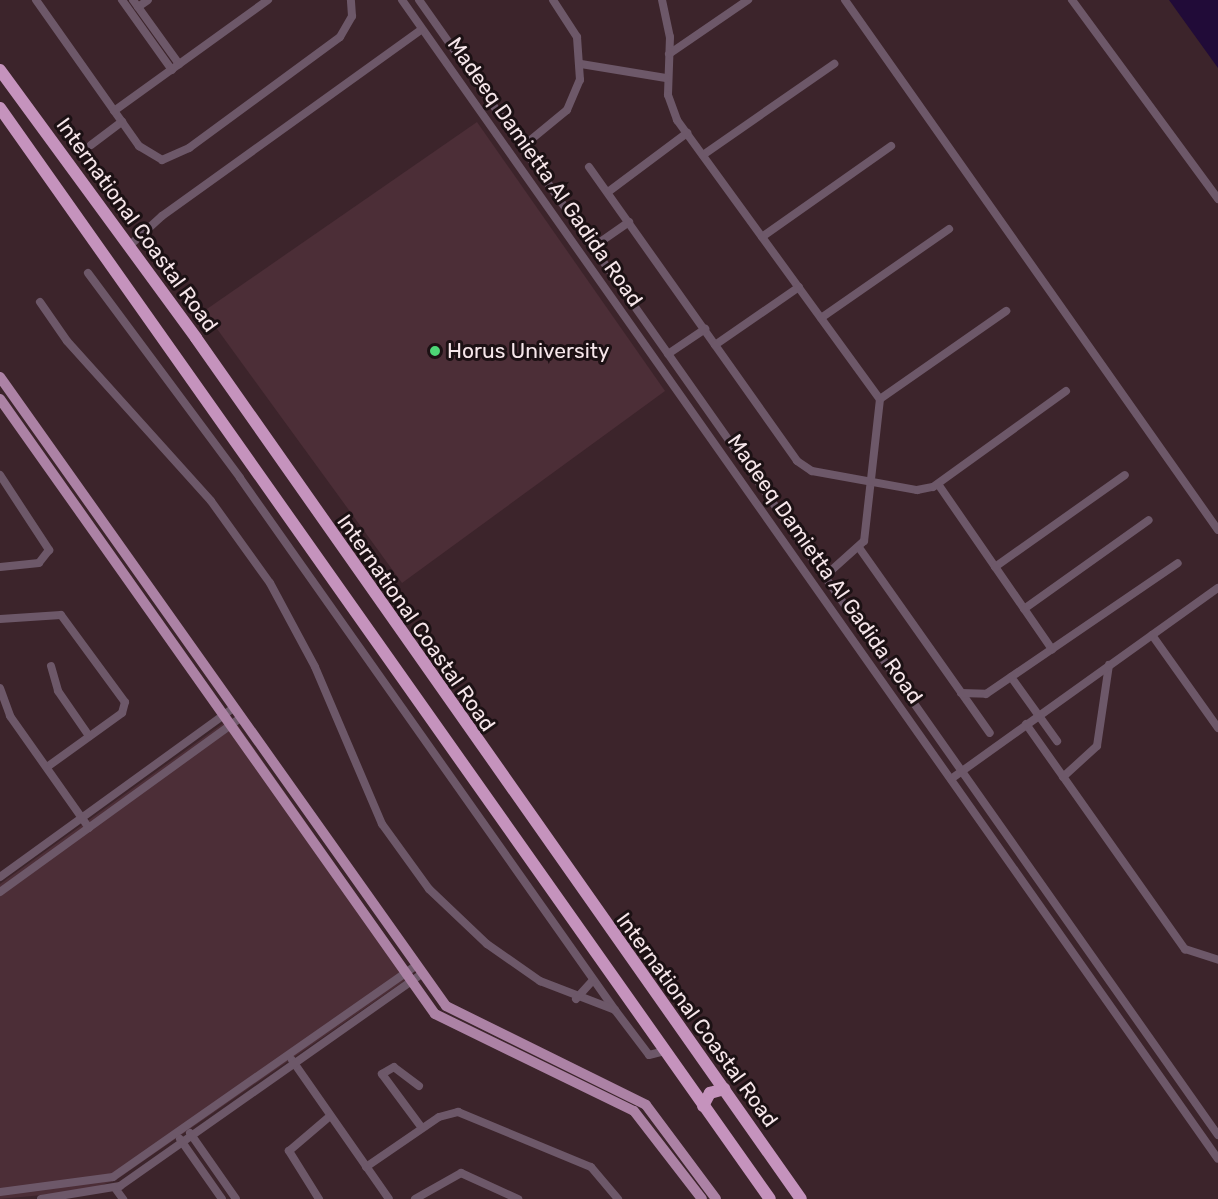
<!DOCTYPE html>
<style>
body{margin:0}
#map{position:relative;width:1218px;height:1199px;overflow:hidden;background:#3c242b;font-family:Rubik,sans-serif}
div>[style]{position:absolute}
.built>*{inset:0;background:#4c2e37}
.water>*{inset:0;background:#210b38}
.minor>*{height:8px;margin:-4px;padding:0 4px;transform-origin:4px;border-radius:4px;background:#6d5869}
.major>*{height:10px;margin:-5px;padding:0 5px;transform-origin:5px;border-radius:5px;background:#ac82a5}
.highway>*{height:12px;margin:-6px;padding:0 6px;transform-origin:6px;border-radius:6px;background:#c593bd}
.dots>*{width:16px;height:16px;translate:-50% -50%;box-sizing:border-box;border:3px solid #1c1114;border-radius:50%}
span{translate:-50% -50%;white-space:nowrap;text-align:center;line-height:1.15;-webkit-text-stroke:6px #1c1114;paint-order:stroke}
.street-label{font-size:21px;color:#f6e6ea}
.poi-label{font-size:21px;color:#f6e6ea}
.left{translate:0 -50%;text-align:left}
</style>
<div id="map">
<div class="built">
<i style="clip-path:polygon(477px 122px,665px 391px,402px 583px,204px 311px)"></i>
<i style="clip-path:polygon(232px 717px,413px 975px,116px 1180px,85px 1191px,0 1199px,0 884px)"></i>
</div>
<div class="water">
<i style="clip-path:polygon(1169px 0,1218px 0,1218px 68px)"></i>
</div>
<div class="minor">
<i style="left:36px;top:0;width:179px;rotate:54.8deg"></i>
<i style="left:139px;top:146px;width:27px;rotate:31deg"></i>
<i style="left:162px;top:160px;width:30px;rotate:-24deg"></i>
<i style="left:189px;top:148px;width:187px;rotate:-36.3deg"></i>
<i style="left:340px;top:37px;width:24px;rotate:-60deg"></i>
<i style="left:352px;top:16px;width:16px;rotate:-94deg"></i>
<i style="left:122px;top:0;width:86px;rotate:54.5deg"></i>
<i style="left:133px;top:0;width:79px;rotate:54.3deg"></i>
<i style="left:402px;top:0;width:1417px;rotate:54.85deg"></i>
<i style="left:419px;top:0;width:1388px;rotate:54.86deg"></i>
<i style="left:662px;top:0;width:38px;rotate:78deg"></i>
<i style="left:670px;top:37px;width:58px;rotate:92deg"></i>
<i style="left:668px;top:95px;width:27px;rotate:70deg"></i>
<i style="left:677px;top:120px;width:345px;rotate:54deg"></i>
<i style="left:880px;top:399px;width:143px;rotate:96.4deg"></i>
<i style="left:864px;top:541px;width:52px;rotate:138.1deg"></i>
<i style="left:845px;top:0;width:648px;rotate:54.86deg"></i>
<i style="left:1072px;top:0;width:247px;rotate:53.7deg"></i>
<i style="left:138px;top:7px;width:12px;rotate:-35deg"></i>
<i style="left:669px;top:54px;width:96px;rotate:-34.4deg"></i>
<i style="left:581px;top:64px;width:86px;rotate:9.4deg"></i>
<i style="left:114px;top:111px;width:190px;rotate:-35.8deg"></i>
<i style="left:91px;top:145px;width:39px;rotate:-37deg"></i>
<i style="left:522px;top:147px;width:58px;rotate:-39.4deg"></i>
<i style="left:567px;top:110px;width:33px;rotate:-67deg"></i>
<i style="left:580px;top:80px;width:43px;rotate:-94deg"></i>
<i style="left:577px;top:37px;width:44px;rotate:-123deg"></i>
<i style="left:703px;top:155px;width:160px;rotate:-34.8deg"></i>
<i style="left:589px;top:167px;width:360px;rotate:54.7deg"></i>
<i style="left:797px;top:461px;width:18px;rotate:34deg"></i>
<i style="left:812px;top:471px;width:107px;rotate:10.3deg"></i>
<i style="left:917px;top:490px;width:16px;rotate:-11deg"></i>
<i style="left:933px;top:487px;width:164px;rotate:-35.8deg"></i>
<i style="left:608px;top:192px;width:99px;rotate:-36.8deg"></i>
<i style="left:762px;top:237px;width:158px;rotate:-35.2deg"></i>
<i style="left:128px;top:247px;width:46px;rotate:-42.4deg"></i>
<i style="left:162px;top:216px;width:320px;rotate:-35.7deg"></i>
<i style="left:593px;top:247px;width:44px;rotate:-34.8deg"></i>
<i style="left:88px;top:273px;width:255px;rotate:53.4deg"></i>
<i style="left:240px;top:478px;width:651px;rotate:54.82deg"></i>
<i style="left:615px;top:1010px;width:56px;rotate:52.9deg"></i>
<i style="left:649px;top:1055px;width:16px;rotate:-14deg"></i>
<i style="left:40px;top:302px;width:47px;rotate:55.3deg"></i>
<i style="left:67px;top:341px;width:215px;rotate:48deg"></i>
<i style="left:211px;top:501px;width:101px;rotate:54.3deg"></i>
<i style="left:270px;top:583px;width:95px;rotate:61.8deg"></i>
<i style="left:315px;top:667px;width:171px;rotate:66.9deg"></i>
<i style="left:382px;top:824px;width:80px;rotate:54.1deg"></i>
<i style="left:429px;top:889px;width:80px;rotate:43.5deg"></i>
<i style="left:487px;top:944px;width:65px;rotate:34.9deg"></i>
<i style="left:540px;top:981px;width:80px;rotate:21.1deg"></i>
<i style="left:821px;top:318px;width:156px;rotate:-34.8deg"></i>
<i style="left:715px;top:345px;width:102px;rotate:-34.6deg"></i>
<i style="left:668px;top:354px;width:45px;rotate:-34deg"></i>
<i style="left:880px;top:399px;width:154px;rotate:-34.9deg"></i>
<i style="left:0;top:475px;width:90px;rotate:56.8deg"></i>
<i style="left:49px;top:550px;width:16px;rotate:128deg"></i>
<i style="left:39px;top:563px;width:39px;rotate:174deg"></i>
<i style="left:938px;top:484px;width:201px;rotate:55.4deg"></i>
<i style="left:860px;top:549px;width:225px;rotate:54.8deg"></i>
<i style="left:995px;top:567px;width:159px;rotate:-35.3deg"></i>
<i style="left:1024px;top:609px;width:153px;rotate:-35.5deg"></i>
<i style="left:0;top:619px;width:61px;rotate:-3.8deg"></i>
<i style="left:61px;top:615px;width:108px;rotate:53.7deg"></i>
<i style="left:125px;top:702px;width:11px;rotate:105deg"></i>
<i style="left:122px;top:713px;width:92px;rotate:144.2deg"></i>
<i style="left:1152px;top:635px;width:114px;rotate:54.6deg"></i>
<i style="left:51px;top:666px;width:26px;rotate:74deg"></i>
<i style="left:58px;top:691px;width:55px;rotate:55.4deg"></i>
<i style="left:1011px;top:677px;width:79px;rotate:54.3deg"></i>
<i style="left:0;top:688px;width:30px;rotate:70deg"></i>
<i style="left:10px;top:716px;width:137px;rotate:54.8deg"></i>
<i style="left:961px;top:693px;width:25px;rotate:2deg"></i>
<i style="left:986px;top:694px;width:232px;rotate:-34.3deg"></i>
<i style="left:1026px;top:724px;width:276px;rotate:54.8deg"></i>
<i style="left:1185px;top:949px;width:35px;rotate:18deg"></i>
<i style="left:1063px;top:777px;width:46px;rotate:-42.4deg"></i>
<i style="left:1097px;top:746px;width:82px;rotate:-81.6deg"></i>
<i style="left:951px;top:779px;width:328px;rotate:-35.6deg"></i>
<i style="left:0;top:877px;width:286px;rotate:-35.9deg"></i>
<i style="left:0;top:892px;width:295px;rotate:-35.9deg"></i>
<i style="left:576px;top:999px;width:25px;rotate:-48deg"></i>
<i style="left:292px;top:1060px;width:169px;rotate:55.1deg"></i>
<i style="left:419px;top:1086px;width:31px;rotate:-143deg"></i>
<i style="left:394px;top:1067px;width:14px;rotate:150deg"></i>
<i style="left:382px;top:1074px;width:67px;rotate:53.5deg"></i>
<i style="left:190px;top:1133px;width:80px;rotate:55.1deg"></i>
<i style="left:180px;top:1139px;width:73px;rotate:55deg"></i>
<i style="left:366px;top:1167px;width:88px;rotate:-34.4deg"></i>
<i style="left:439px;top:1117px;width:20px;rotate:-15deg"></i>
<i style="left:458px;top:1112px;width:144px;rotate:22.5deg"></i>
<i style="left:591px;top:1167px;width:42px;rotate:49.8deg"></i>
<i style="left:115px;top:1188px;width:14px;rotate:54deg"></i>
<i style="left:0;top:1192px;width:114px;rotate:-7.6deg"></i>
<i style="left:113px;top:1177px;width:369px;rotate:-34.9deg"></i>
<i style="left:41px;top:1199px;width:80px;rotate:-9.3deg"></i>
<i style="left:120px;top:1186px;width:369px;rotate:-35.1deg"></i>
<i style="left:319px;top:1199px;width:57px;rotate:-122deg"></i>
<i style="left:289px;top:1151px;width:54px;rotate:-40.5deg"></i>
<i style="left:415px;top:1199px;width:53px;rotate:-29.5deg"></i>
<i style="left:461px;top:1173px;width:63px;rotate:24.5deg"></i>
</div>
<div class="major">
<i style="left:0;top:377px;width:771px;rotate:54.66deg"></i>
<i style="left:446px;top:1006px;width:223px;rotate:26.3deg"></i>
<i style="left:646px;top:1105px;width:117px;rotate:53.3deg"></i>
<i style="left:0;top:399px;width:753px;rotate:54.73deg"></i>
<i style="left:435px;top:1014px;width:221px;rotate:26deg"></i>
<i style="left:634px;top:1111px;width:111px;rotate:52.3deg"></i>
</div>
<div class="highway">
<i style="left:0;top:70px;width:332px;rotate:53.8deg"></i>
<i style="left:196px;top:338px;width:1052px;rotate:54.91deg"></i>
<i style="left:0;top:108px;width:1335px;rotate:54.79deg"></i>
<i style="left:703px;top:1106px;width:15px;rotate:-62deg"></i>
<i style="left:710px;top:1093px;width:15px;rotate:-16deg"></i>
</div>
<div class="dots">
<i style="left:435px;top:351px;background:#4dd676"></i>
</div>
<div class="street-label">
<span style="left:545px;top:172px;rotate:55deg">Madeeq Damietta Al Gadida Road</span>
<span style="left:137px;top:225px;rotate:54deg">International Coastal Road</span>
<span style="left:825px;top:569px;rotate:55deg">Madeeq Damietta Al Gadida Road</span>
<span style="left:416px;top:623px;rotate:55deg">International Coastal Road</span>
<span style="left:697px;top:1020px;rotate:54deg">International Coastal Road</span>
</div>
<div class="poi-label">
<span class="left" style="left:447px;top:351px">Horus University</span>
</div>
</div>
